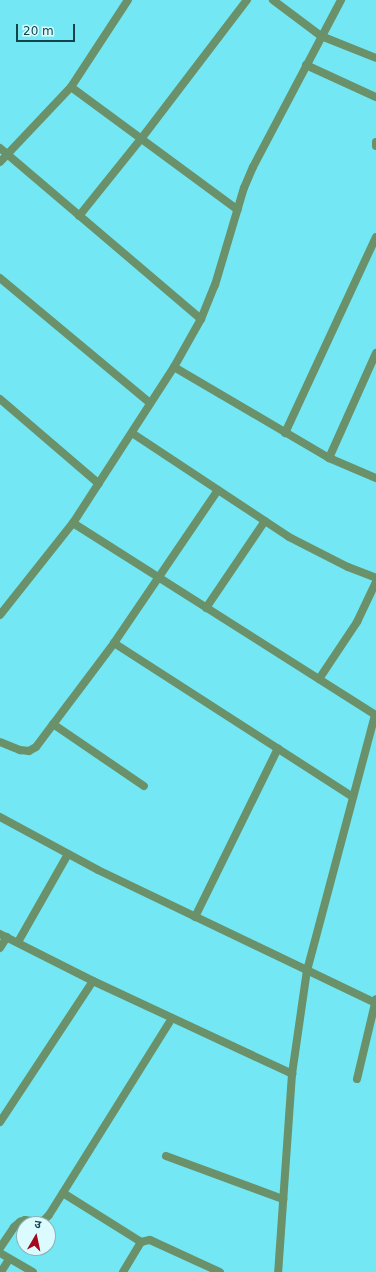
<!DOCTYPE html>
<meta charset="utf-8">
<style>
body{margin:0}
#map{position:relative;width:376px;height:1272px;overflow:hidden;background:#73e7f3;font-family:"DejaVu Sans","Noto Sans Devanagari",sans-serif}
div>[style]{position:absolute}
.minor>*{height:8px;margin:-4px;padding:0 4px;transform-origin:4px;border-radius:4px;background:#6a9169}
span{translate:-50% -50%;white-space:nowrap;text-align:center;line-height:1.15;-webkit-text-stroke:4px #dcfbfe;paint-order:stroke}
.north{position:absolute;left:16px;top:1216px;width:40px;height:40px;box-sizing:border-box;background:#dcfbfe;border:1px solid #8bb2b6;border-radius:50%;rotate:9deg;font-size:11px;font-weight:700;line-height:16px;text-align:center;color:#11454a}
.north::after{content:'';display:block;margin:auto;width:14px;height:18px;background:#a40a1d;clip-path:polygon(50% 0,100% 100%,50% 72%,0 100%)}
.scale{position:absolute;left:16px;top:24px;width:59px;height:18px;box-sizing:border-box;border:2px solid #11454a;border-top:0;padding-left:5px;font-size:12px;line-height:14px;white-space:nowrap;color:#11454a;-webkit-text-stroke:3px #dcfbfe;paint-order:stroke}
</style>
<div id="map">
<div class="minor">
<i style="left:273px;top:0;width:60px;rotate:36.9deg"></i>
<i style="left:321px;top:36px;width:59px;rotate:21.8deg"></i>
<i style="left:306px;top:65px;width:77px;rotate:24.6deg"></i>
<i style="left:71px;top:87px;width:207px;rotate:36.4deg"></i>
<i style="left:376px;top:142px;width:4px;rotate:90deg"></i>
<i style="left:0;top:148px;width:264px;rotate:40.4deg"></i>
<i style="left:0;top:162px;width:103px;rotate:-46.6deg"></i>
<i style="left:71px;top:87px;width:104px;rotate:-56.8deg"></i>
<i style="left:79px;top:216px;width:99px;rotate:-51.2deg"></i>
<i style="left:141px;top:139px;width:175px;rotate:-52.7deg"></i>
<i style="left:0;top:278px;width:195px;rotate:39.8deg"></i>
<i style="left:174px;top:367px;width:180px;rotate:30.4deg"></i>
<i style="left:329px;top:458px;width:51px;rotate:23.1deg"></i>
<i style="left:0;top:399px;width:130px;rotate:40.6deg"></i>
<i style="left:132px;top:433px;width:188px;rotate:33.5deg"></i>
<i style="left:289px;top:537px;width:66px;rotate:27deg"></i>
<i style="left:348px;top:567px;width:30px;rotate:21deg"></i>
<i style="left:285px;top:433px;width:216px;rotate:-65.1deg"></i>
<i style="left:329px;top:458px;width:115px;rotate:-65.9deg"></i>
<i style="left:73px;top:523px;width:358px;rotate:32.4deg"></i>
<i style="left:375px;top:715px;width:264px;rotate:104.9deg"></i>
<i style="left:307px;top:970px;width:105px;rotate:98.2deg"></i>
<i style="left:206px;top:608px;width:105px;rotate:-55.9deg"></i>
<i style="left:0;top:615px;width:117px;rotate:-51.6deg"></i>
<i style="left:73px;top:523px;width:186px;rotate:-57.1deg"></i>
<i style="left:174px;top:367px;width:55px;rotate:-60.6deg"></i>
<i style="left:201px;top:319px;width:37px;rotate:-68deg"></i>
<i style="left:215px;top:285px;width:101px;rotate:-73.4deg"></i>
<i style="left:244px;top:188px;width:23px;rotate:-67deg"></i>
<i style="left:253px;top:167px;width:189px;rotate:-62.2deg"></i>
<i style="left:114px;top:643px;width:284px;rotate:32.8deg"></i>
<i style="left:319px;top:679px;width:69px;rotate:-56.3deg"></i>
<i style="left:357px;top:622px;width:44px;rotate:-64.6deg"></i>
<i style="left:53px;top:724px;width:110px;rotate:34.3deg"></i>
<i style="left:0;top:742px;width:22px;rotate:22deg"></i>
<i style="left:20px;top:750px;width:9px;rotate:6deg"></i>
<i style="left:29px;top:751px;width:8px;rotate:-30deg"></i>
<i style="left:36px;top:747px;width:130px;rotate:-53.1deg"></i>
<i style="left:114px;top:643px;width:185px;rotate:-55.8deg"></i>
<i style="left:0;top:817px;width:111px;rotate:28.4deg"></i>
<i style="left:98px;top:870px;width:308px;rotate:25.6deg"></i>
<i style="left:195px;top:917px;width:188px;rotate:-63.8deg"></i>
<i style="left:0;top:934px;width:104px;rotate:26.8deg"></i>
<i style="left:93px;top:981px;width:220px;rotate:25deg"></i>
<i style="left:292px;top:1074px;width:198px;rotate:94deg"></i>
<i style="left:18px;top:942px;width:101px;rotate:-60.4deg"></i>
<i style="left:0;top:948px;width:13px;rotate:-58deg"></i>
<i style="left:357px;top:1079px;width:82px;rotate:-76.6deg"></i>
<i style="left:0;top:1122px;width:169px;rotate:-56.6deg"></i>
<i style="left:166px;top:1156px;width:125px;rotate:20.2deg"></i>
<i style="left:63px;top:1193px;width:92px;rotate:32.1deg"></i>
<i style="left:0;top:1248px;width:25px;rotate:-56deg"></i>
<i style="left:14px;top:1227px;width:8px;rotate:-40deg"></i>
<i style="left:20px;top:1222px;width:5px;rotate:-22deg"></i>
<i style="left:25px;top:1220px;width:13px;rotate:9deg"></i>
<i style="left:38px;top:1222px;width:5px;rotate:-11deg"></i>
<i style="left:43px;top:1221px;width:8px;rotate:-45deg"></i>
<i style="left:49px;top:1215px;width:232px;rotate:-58deg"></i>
<i style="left:0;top:1253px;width:38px;rotate:30deg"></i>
<i style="left:1px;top:1272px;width:15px;rotate:-58deg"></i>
<i style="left:123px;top:1272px;width:35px;rotate:-59deg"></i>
<i style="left:141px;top:1242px;width:9px;rotate:-13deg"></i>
<i style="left:150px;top:1240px;width:77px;rotate:24.6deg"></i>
</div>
<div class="north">उ</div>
<div class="scale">20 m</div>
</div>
